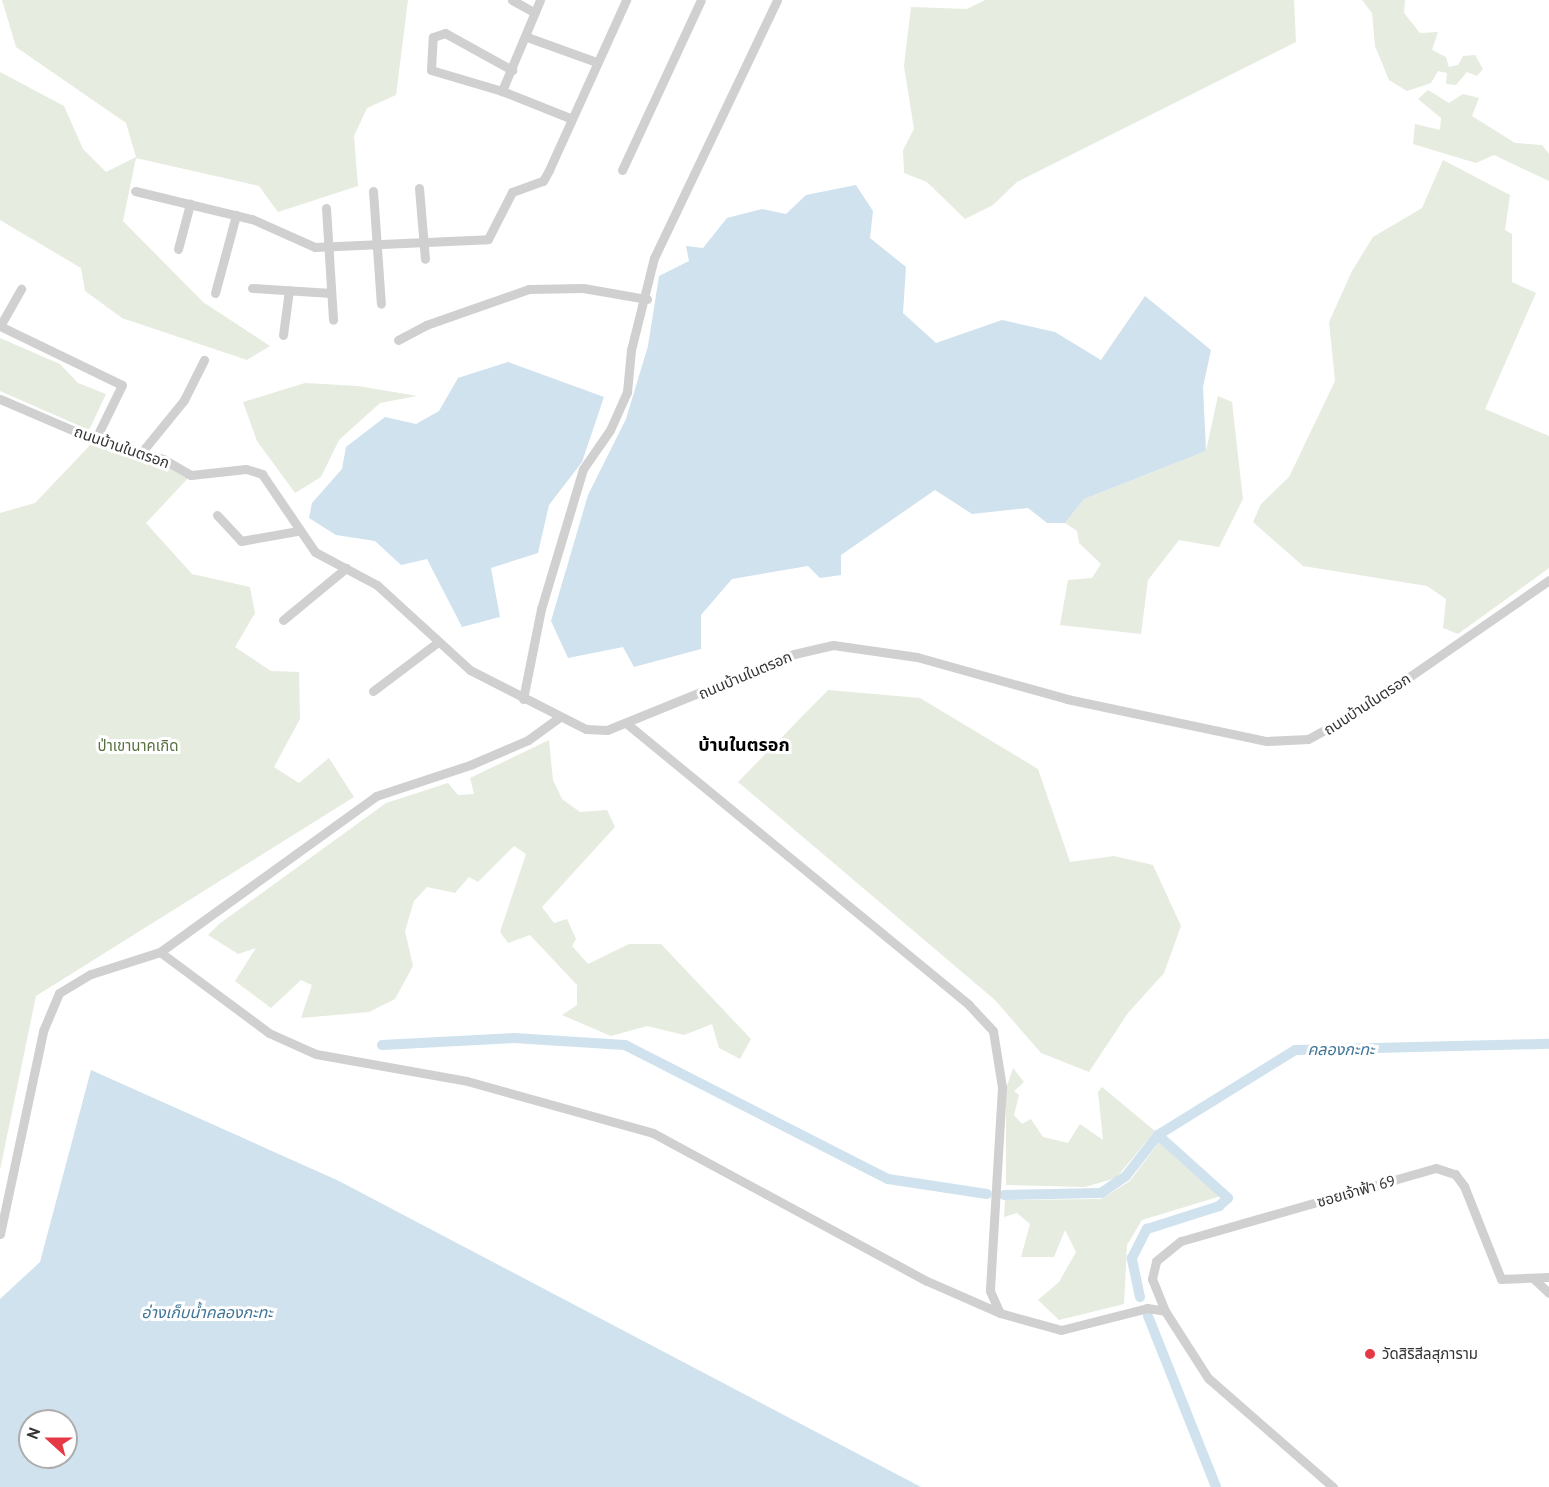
<!DOCTYPE html>
<meta charset="utf-8">
<style>
body{margin:0}
#map{position:relative;width:1549px;height:1487px;overflow:hidden;background:#fff;font-family:"PT Sans","Noto Sans Thai",sans-serif}
div>[style]{position:absolute}
.green>*{inset:0;background:#e6ecdf}
.water>*{inset:0;background:#cfe2ee}
.canal>*{height:10px;margin:-5px;padding:0 5px;transform-origin:5px;border-radius:5px;background:#cfe2ee}
.minor>*{height:9px;margin:-4.5px;padding:0 4.5px;transform-origin:4.5px;border-radius:4.5px;background:#d0d0d0}
.dots>*{width:16px;height:16px;translate:-50% -50%;box-sizing:border-box;border:3px solid #fff;border-radius:50%}
span{translate:-50% -50%;white-space:nowrap;text-align:center;line-height:1.15;-webkit-text-stroke:6px #fff;paint-order:stroke}
.street-label{font-size:15px;color:#333}
.park-label{font-size:15px;color:#56703f}
.poi-label{font-size:15px;color:#333}
.left{translate:0 -50%;text-align:left}
.water-label{font-size:16px;color:#3f7597;font-style:italic}
.quarter-label{font-size:18px;color:#000;font-weight:700}
.north{position:absolute;left:18px;top:1409px;width:60px;height:60px;box-sizing:border-box;background:#fff;border:2px solid #adadad;border-radius:50%;rotate:291deg;font-size:16px;font-weight:700;line-height:24px;text-align:center;color:#333}
.north::after{content:'';display:block;margin:auto;width:21px;height:27px;background:#e63946;clip-path:polygon(50% 0,100% 100%,50% 72%,0 100%)}
</style>
<div id="map">
<div class="green">
<i style="clip-path:polygon(2px 0,408px 0,396px 95px,367px 108px,354px 136px,358px 186px,278px 212px,259px 186px,136px 158px,123px 221px,203px 302px,270px 346px,247px 360px,122px 318px,85px 291px,81px 268px,0 220px,0 72px,64px 106px,83px 149px,106px 172px,136px 157px,126px 123px,16px 47px)"></i>
<i style="clip-path:polygon(985px 0,1294px 0,1296px 42px,1017px 182px,993px 205px,965px 219px,927px 182px,904px 173px,903px 150px,914px 129px,904px 66px,911px 7px,967px 9px)"></i>
<i style="clip-path:polygon(1362px 0,1405px 0,1404px 13px,1420px 33px,1438px 32px,1432px 50px,1446px 57px,1449px 67px,1458px 65px,1463px 56px,1475px 55px,1483px 69px,1477px 76px,1467px 72px,1456px 85px,1446px 84px,1447px 73px,1438px 71px,1431px 83px,1407px 91px,1389px 80px,1375px 46px,1372px 13px)"></i>
<i style="clip-path:polygon(1428px 90px,1449px 103px,1463px 94px,1479px 98px,1472px 116px,1515px 143px,1542px 145px,1549px 154px,1549px 181px,1494px 155px,1476px 163px,1413px 144px,1415px 124px,1440px 130px,1441px 118px,1418px 99px)"></i>
<i style="clip-path:polygon(1443px 160px,1510px 195px,1505px 230px,1512px 234px,1512px 282px,1536px 293px,1485px 409px,1549px 436px,1549px 568px,1458px 634px,1443px 628px,1446px 599px,1427px 586px,1303px 566px,1253px 522px,1261px 504px,1289px 477px,1335px 381px,1329px 322px,1352px 271px,1373px 237px,1422px 208px)"></i>
<i style="clip-path:polygon(0 338px,60px 364px,78px 383px,106px 394px,89px 430px,0 391px)"></i>
<i style="clip-path:polygon(305px 383px,358px 386px,417px 396px,380px 403px,339px 440px,321px 477px,295px 493px,257px 441px,243px 402px)"></i>
<i style="clip-path:polygon(1218px 396px,1232px 402px,1243px 499px,1219px 547px,1179px 540px,1148px 580px,1141px 634px,1060px 625px,1068px 580px,1092px 578px,1101px 564px,1079px 543px,1077px 531px,1065px 523px,1084px 499px,1206px 451px)"></i>
<i style="clip-path:polygon(95px 440px,191px 475px,146px 523px,192px 574px,250px 587px,255px 613px,235px 647px,271px 671px,299px 672px,300px 719px,274px 767px,299px 783px,329px 758px,354px 797px,36px 996px,0 1170px,0 513px,35px 503px)"></i>
<i style="clip-path:polygon(828px 690px,920px 698px,1038px 769px,1070px 862px,1114px 856px,1153px 865px,1181px 926px,1164px 973px,1128px 1013px,1089px 1072px,1041px 1053px,995px 1000px,738px 782px)"></i>
<i style="clip-path:polygon(549px 740px,553px 780px,562px 799px,580px 812px,607px 810px,615px 827px,542px 907px,554px 923px,567px 919px,576px 939px,572px 946px,588px 964px,629px 944px,661px 944px,751px 1039px,740px 1059px,719px 1048px,712px 1024px,684px 1035px,647px 1026px,611px 1036px,562px 1015px,577px 1005px,577px 985px,530px 935px,508px 943px,500px 932px,526px 854px,514px 846px,478px 882px,469px 877px,455px 893px,427px 887px,414px 901px,405px 931px,413px 966px,395px 999px,369px 1012px,301px 1018px,312px 985px,301px 980px,271px 1008px,235px 981px,256px 948px,238px 954px,208px 935px,219px 924px,386px 803px,448px 783px,458px 795px,474px 794px,470px 778px)"></i>
<i style="clip-path:polygon(1013px 1068px,1024px 1082px,1014px 1091px,1019px 1095px,1014px 1115px,1022px 1124px,1031px 1119px,1043px 1137px,1068px 1143px,1080px 1124px,1103px 1140px,1098px 1092px,1102px 1087px,1155px 1131px,1116px 1178px,1085px 1187px,1006px 1185px,1006px 1089px)"></i>
<i style="clip-path:polygon(1159px 1142px,1221px 1196px,1142px 1220px,1127px 1245px,1124px 1304px,1059px 1320px,1038px 1300px,1059px 1282px,1076px 1252px,1065px 1230px,1054px 1257px,1021px 1257px,1030px 1224px,1017px 1213px,1004px 1217px,1005px 1200px,1101px 1199px,1130px 1181px)"></i>
</div>
<div class="water">
<i style="clip-path:polygon(856px 185px,873px 211px,870px 238px,906px 267px,903px 313px,936px 343px,1002px 320px,1055px 332px,1101px 360px,1145px 296px,1211px 350px,1203px 387px,1206px 451px,1084px 499px,1065px 523px,1047px 523px,1028px 508px,972px 514px,935px 490px,841px 555px,841px 575px,820px 578px,808px 566px,732px 579px,701px 615px,701px 649px,634px 667px,623px 647px,568px 658px,551px 621px,588px 495px,626px 419px,648px 346px,659px 276px,689px 261px,686px 246px,703px 248px,727px 218px,762px 209px,786px 214px,806px 195px)"></i>
<i style="clip-path:polygon(508px 362px,604px 397px,582px 462px,549px 505px,538px 553px,491px 568px,500px 617px,462px 627px,427px 559px,401px 565px,375px 541px,336px 535px,309px 518px,312px 503px,342px 469px,346px 447px,385px 417px,416px 424px,439px 411px,458px 378px)"></i>
<i style="clip-path:polygon(evenodd,91px 1070px,339px 1181px,921px 1487px,0 1487px,0 1299px,40px 1262px,91px 1070px,30px 1421px,66px 1421px,66px 1457px,30px 1457px,30px 1421px)"></i>
</div>
<div class="canal">
<i style="left:382px;top:1045px;width:132px;rotate:-3deg"></i>
<i style="left:514px;top:1038px;width:111px;rotate:3.6deg"></i>
<i style="left:625px;top:1045px;width:295px;rotate:27deg"></i>
<i style="left:888px;top:1179px;width:100px;rotate:8.6deg"></i>
<i style="left:1004px;top:1195px;width:97px;rotate:-1.2deg"></i>
<i style="left:1101px;top:1193px;width:30px;rotate:-34deg"></i>
<i style="left:1126px;top:1176px;width:52px;rotate:-52deg"></i>
<i style="left:1158px;top:1135px;width:161px;rotate:-31.8deg"></i>
<i style="left:1295px;top:1050px;width:254px;rotate:-1.4deg"></i>
<i style="left:1140px;top:1297px;width:40px;rotate:-102deg"></i>
<i style="left:1132px;top:1258px;width:33px;rotate:-63deg"></i>
<i style="left:1147px;top:1229px;width:76px;rotate:-17.7deg"></i>
<i style="left:1219px;top:1206px;width:12px;rotate:-42deg"></i>
<i style="left:1228px;top:1198px;width:94px;rotate:-138deg"></i>
<i style="left:1148px;top:1316px;width:184px;rotate:68.3deg"></i>
</div>
<div class="minor">
<i style="left:512px;top:0;width:26px;rotate:29deg"></i>
<i style="left:540px;top:0;width:99px;rotate:112.7deg"></i>
<i style="left:502px;top:91px;width:73px;rotate:21.7deg"></i>
<i style="left:527px;top:37px;width:73px;rotate:19.9deg"></i>
<i style="left:502px;top:91px;width:74px;rotate:-163.5deg"></i>
<i style="left:431px;top:70px;width:33px;rotate:-87deg"></i>
<i style="left:433px;top:37px;width:13px;rotate:-18deg"></i>
<i style="left:445px;top:33px;width:77px;rotate:28.9deg"></i>
<i style="left:622px;top:170px;width:187px;rotate:-65.1deg"></i>
<i style="left:419px;top:188px;width:71px;rotate:85.2deg"></i>
<i style="left:135px;top:191px;width:120px;rotate:13.5deg"></i>
<i style="left:252px;top:219px;width:69px;rotate:24deg"></i>
<i style="left:315px;top:247px;width:173px;rotate:-2.6deg"></i>
<i style="left:488px;top:239px;width:53px;rotate:-62.9deg"></i>
<i style="left:512px;top:192px;width:33px;rotate:-20deg"></i>
<i style="left:543px;top:181px;width:13px;rotate:-61deg"></i>
<i style="left:549px;top:170px;width:187px;rotate:-65.6deg"></i>
<i style="left:373px;top:191px;width:113px;rotate:86deg"></i>
<i style="left:326px;top:208px;width:112px;rotate:86.4deg"></i>
<i style="left:178px;top:249px;width:47px;rotate:-75.1deg"></i>
<i style="left:252px;top:288px;width:79px;rotate:3.6deg"></i>
<i style="left:215px;top:293px;width:81px;rotate:-74.9deg"></i>
<i style="left:0;top:326px;width:43px;rotate:-60.4deg"></i>
<i style="left:2px;top:327px;width:133px;rotate:25.8deg"></i>
<i style="left:122px;top:385px;width:61px;rotate:116.1deg"></i>
<i style="left:283px;top:335px;width:45px;rotate:-82.4deg"></i>
<i style="left:398px;top:340px;width:32px;rotate:-28deg"></i>
<i style="left:426px;top:325px;width:109px;rotate:-19.3deg"></i>
<i style="left:529px;top:289px;width:54px;rotate:-1.1deg"></i>
<i style="left:583px;top:288px;width:65px;rotate:9.8deg"></i>
<i style="left:0;top:399px;width:103px;rotate:23.3deg"></i>
<i style="left:95px;top:440px;width:71px;rotate:15.6deg"></i>
<i style="left:163px;top:459px;width:32px;rotate:30deg"></i>
<i style="left:191px;top:475px;width:55px;rotate:-6.2deg"></i>
<i style="left:246px;top:469px;width:17px;rotate:17deg"></i>
<i style="left:262px;top:474px;width:94px;rotate:55.8deg"></i>
<i style="left:315px;top:552px;width:70px;rotate:28deg"></i>
<i style="left:377px;top:585px;width:126px;rotate:42.4deg"></i>
<i style="left:470px;top:670px;width:130px;rotate:27deg"></i>
<i style="left:586px;top:729px;width:21px;rotate:3deg"></i>
<i style="left:607px;top:730px;width:202px;rotate:-22.1deg"></i>
<i style="left:794px;top:654px;width:40px;rotate:-13deg"></i>
<i style="left:833px;top:645px;width:85px;rotate:8.1deg"></i>
<i style="left:917px;top:657px;width:156px;rotate:15.6deg"></i>
<i style="left:1067px;top:699px;width:204px;rotate:11.9deg"></i>
<i style="left:1267px;top:741px;width:41px;rotate:-2.8deg"></i>
<i style="left:1308px;top:739px;width:59px;rotate:-28.3deg"></i>
<i style="left:1360px;top:711px;width:230px;rotate:-34.7deg"></i>
<i style="left:141px;top:453px;width:68px;rotate:-50.9deg"></i>
<i style="left:184px;top:400px;width:45px;rotate:-63.4deg"></i>
<i style="left:217px;top:515px;width:35px;rotate:47deg"></i>
<i style="left:241px;top:541px;width:58px;rotate:-10deg"></i>
<i style="left:283px;top:620px;width:82px;rotate:-39.5deg"></i>
<i style="left:373px;top:691px;width:81px;rotate:-37deg"></i>
<i style="left:523px;top:699px;width:92px;rotate:-78.7deg"></i>
<i style="left:541px;top:609px;width:146px;rotate:-73.3deg"></i>
<i style="left:583px;top:469px;width:47px;rotate:-55.3deg"></i>
<i style="left:610px;top:430px;width:42px;rotate:-65.9deg"></i>
<i style="left:627px;top:392px;width:42px;rotate:-84.6deg"></i>
<i style="left:631px;top:350px;width:95px;rotate:-76deg"></i>
<i style="left:654px;top:258px;width:286px;rotate:-64.5deg"></i>
<i style="left:626px;top:723px;width:444px;rotate:39.4deg"></i>
<i style="left:969px;top:1005px;width:35px;rotate:47deg"></i>
<i style="left:993px;top:1031px;width:57px;rotate:80.9deg"></i>
<i style="left:1002px;top:1087px;width:204px;rotate:93.4deg"></i>
<i style="left:990px;top:1291px;width:24px;rotate:66deg"></i>
<i style="left:1000px;top:1313px;width:63px;rotate:15.6deg"></i>
<i style="left:1061px;top:1330px;width:89px;rotate:-14.3deg"></i>
<i style="left:1147px;top:1308px;width:18px;rotate:9deg"></i>
<i style="left:1165px;top:1311px;width:80px;rotate:57.3deg"></i>
<i style="left:1208px;top:1378px;width:166px;rotate:41.1deg"></i>
<i style="left:160px;top:952px;width:136px;rotate:36.6deg"></i>
<i style="left:269px;top:1033px;width:51px;rotate:24.1deg"></i>
<i style="left:316px;top:1054px;width:153px;rotate:10.1deg"></i>
<i style="left:467px;top:1081px;width:193px;rotate:15.6deg"></i>
<i style="left:653px;top:1133px;width:311px;rotate:28.4deg"></i>
<i style="left:927px;top:1281px;width:77px;rotate:23.6deg"></i>
<i style="left:0;top:1234px;width:208px;rotate:-78deg"></i>
<i style="left:43px;top:1031px;width:41px;rotate:-67.2deg"></i>
<i style="left:59px;top:993px;width:37px;rotate:-31deg"></i>
<i style="left:91px;top:974px;width:72px;rotate:-17.7deg"></i>
<i style="left:160px;top:952px;width:266px;rotate:-35.8deg"></i>
<i style="left:376px;top:796px;width:99px;rotate:-18.3deg"></i>
<i style="left:470px;top:765px;width:63px;rotate:-23.3deg"></i>
<i style="left:528px;top:740px;width:37px;rotate:-36deg"></i>
<i style="left:1535px;top:1280px;width:19px;rotate:43deg"></i>
<i style="left:1165px;top:1311px;width:35px;rotate:-112deg"></i>
<i style="left:1152px;top:1279px;width:18px;rotate:-77deg"></i>
<i style="left:1156px;top:1261px;width:32px;rotate:-39deg"></i>
<i style="left:1181px;top:1241px;width:265px;rotate:-16deg"></i>
<i style="left:1436px;top:1168px;width:20px;rotate:18deg"></i>
<i style="left:1455px;top:1174px;width:15px;rotate:53deg"></i>
<i style="left:1464px;top:1186px;width:100px;rotate:68.3deg"></i>
<i style="left:1501px;top:1279px;width:48px;rotate:-2.4deg"></i>
</div>
<div class="dots">
<i style="left:1370px;top:1354px;background:#e63946"></i>
</div>
<div class="street-label">
<span style="left:122px;top:447px;rotate:19deg">ถนนบ้านในตรอก</span>
<span style="left:745px;top:675px;rotate:-23deg">ถนนบ้านในตรอก</span>
<span style="left:1367px;top:704px;rotate:-33deg">ถนนบ้านในตรอก</span>
<span style="left:1356px;top:1191px;rotate:-16deg">ซอยเจ้าฟ้า 69</span>
</div>
<div class="park-label">
<span style="left:138px;top:746px">ป่าเขานาคเกิด</span>
</div>
<div class="poi-label">
<span class="left" style="left:1382px;top:1354px">วัดสิริสีลสุภาราม</span>
</div>
<div class="water-label">
<span style="left:1341px;top:1049px">คลองกะทะ</span>
<span style="left:207px;top:1312px">อ่างเก็บน้ำคลองกะทะ</span>
</div>
<div class="quarter-label">
<span style="left:744px;top:745px">บ้านในตรอก</span>
</div>
<div class="north">N</div>
</div>
